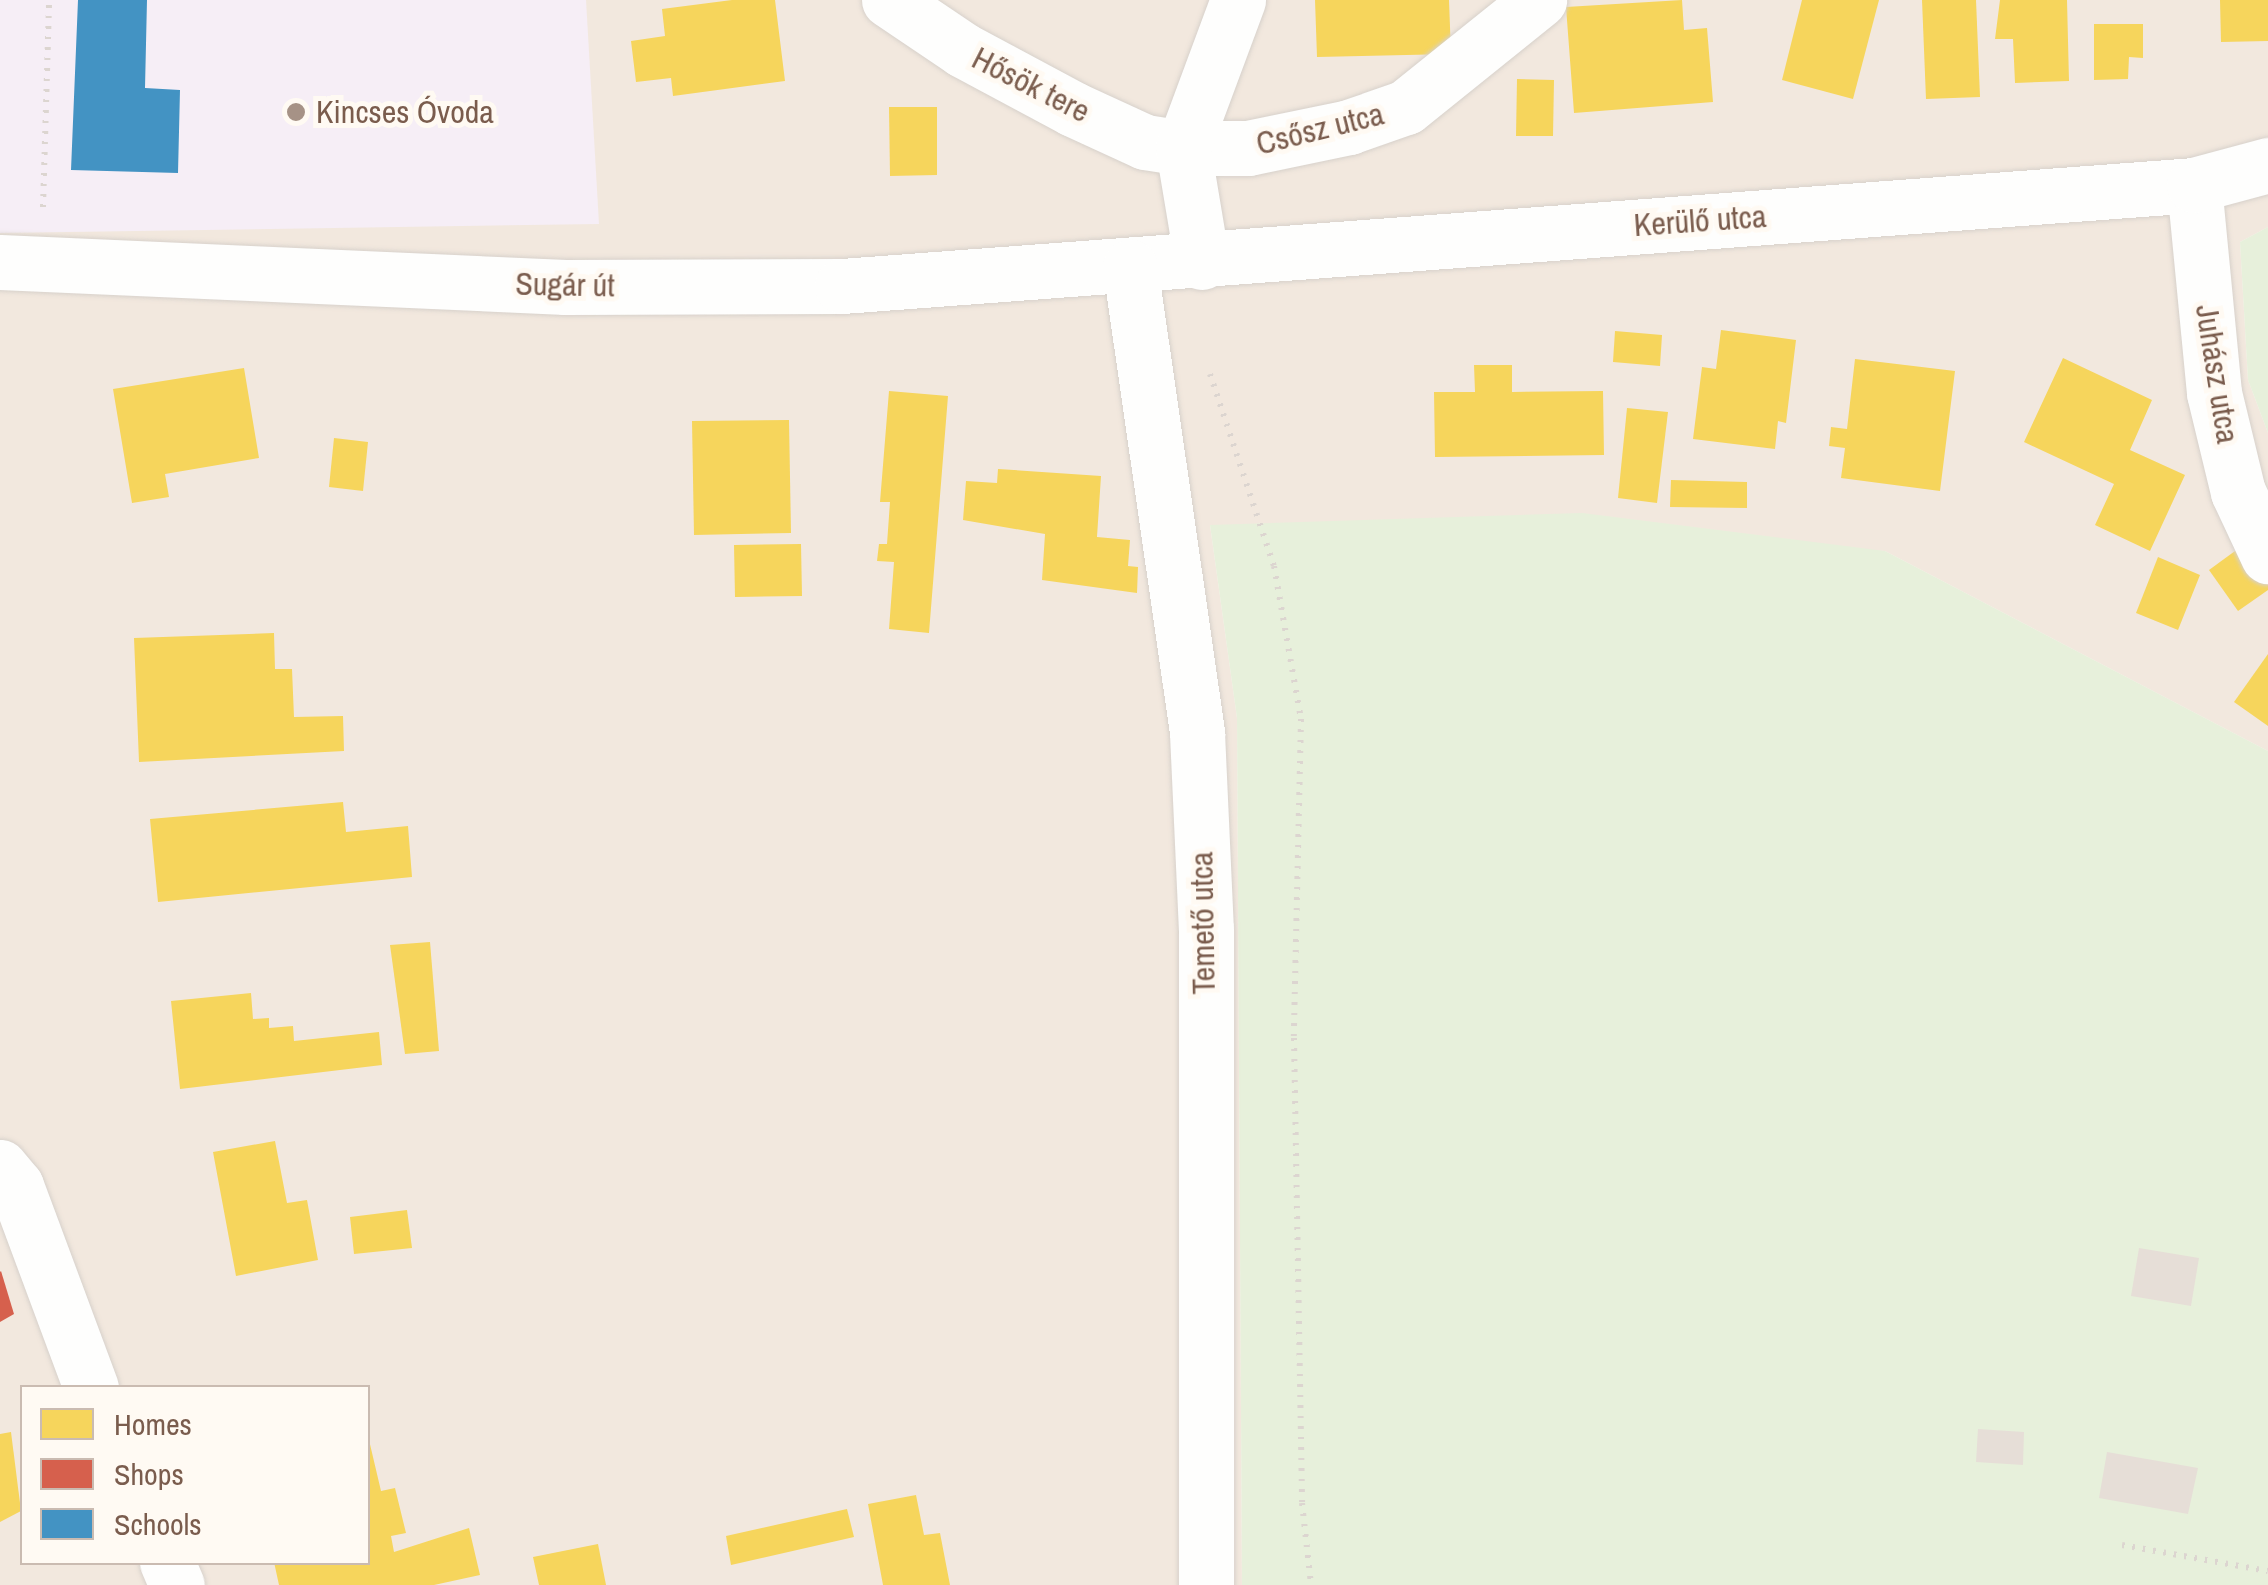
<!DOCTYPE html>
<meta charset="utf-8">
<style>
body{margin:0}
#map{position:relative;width:2268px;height:1585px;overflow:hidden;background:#f9f5f0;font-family:"Archivo Narrow",sans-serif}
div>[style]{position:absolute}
.residential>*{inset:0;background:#f2e8de}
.education>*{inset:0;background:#f6eef6}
.green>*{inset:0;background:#e7f0db}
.homes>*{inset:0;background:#f6d55c}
.shops>*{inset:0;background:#d6604d}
.schools>*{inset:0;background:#4393c3}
.building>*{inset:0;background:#e6ded7}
.path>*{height:6px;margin-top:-3px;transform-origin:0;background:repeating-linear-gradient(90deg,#dcd5d0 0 2.5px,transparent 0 10.5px)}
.roads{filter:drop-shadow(0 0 2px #d7d1cb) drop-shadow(0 0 2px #d7d1cb)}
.minor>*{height:55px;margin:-27.5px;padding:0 27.5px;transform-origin:27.5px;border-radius:27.5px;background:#fefefd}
.dots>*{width:28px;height:28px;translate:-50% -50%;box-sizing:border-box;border:5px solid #fffaf3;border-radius:50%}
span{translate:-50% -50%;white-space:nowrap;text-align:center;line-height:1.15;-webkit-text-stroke:10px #fffaf3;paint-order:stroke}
.street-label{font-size:32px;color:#7a5c4d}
.poi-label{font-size:32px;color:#7a5c4d}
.left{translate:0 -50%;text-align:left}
.legend{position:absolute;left:20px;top:1385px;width:350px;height:180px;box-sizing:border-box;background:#fffaf3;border:2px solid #cabbb1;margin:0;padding:12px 18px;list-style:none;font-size:30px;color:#7a5c4d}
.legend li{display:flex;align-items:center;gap:20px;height:50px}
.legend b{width:50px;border:2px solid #cabbb1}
</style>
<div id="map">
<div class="residential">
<i style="clip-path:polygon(evenodd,0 0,2268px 0,2268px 227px,2240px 242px,2248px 380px,2268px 433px,2268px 751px,1885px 551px,1210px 525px,1237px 718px,1242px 1585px,0 1585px,0 0,22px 1388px,368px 1388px,368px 1562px,22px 1562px,22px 1388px)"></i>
</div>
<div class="education">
<i style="clip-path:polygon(0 0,586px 0,599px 224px,0 233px)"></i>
</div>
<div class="green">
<i style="clip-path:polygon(2268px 227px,2268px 433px,2248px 380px,2240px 242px)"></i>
<i style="clip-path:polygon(1582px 513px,1885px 551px,2268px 751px,2268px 1585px,1242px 1585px,1237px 718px,1210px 525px)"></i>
</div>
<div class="homes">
<i style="clip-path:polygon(732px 0,775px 0,785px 81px,673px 96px,671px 78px,636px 82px,631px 41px,665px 36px,662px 9px)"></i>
<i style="clip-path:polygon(1315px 0,1449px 0,1451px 54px,1317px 57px)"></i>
<i style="clip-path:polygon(1682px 0,1684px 30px,1707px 28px,1713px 102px,1574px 113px,1566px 7px)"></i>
<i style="clip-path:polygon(1802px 0,1879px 0,1853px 99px,1782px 80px)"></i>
<i style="clip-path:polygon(1922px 0,1976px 0,1980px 97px,1926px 99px)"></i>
<i style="clip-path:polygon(2000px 0,2067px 0,2069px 81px,2015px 83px,2013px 39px,1995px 39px)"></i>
<i style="clip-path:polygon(2220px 0,2268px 0,2268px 41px,2221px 42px)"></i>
<i style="clip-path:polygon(2094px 24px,2143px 24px,2143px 58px,2129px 57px,2128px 79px,2094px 80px)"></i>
<i style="clip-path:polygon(1517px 79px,1554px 80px,1553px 136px,1516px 136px)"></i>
<i style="clip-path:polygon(889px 107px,937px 107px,937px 175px,890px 176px)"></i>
<i style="clip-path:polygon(1721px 330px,1796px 340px,1786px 423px,1778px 421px,1775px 449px,1693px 439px,1702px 367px,1716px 369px)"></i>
<i style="clip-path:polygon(1615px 331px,1662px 335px,1660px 366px,1613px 362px)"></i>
<i style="clip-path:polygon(2063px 358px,2152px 400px,2130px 450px,2185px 475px,2150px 551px,2095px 525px,2114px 484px,2024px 442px)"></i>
<i style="clip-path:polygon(1855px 359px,1955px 371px,1940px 491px,1841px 478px,1845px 448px,1829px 446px,1831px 427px,1847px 429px)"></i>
<i style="clip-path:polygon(1474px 365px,1512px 365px,1512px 392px,1603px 391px,1604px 455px,1435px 457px,1434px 392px,1475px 392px)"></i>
<i style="clip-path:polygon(244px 368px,259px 458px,165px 474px,169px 497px,132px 503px,113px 389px)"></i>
<i style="clip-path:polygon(889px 391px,948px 396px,929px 633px,889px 629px,894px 562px,877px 561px,879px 544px,887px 544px,890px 502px,880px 502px)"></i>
<i style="clip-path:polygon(1627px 408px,1668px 412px,1657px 503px,1618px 498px)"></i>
<i style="clip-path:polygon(789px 420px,791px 533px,694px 535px,692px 421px)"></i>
<i style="clip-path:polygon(334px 438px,368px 442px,363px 491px,329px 487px)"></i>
<i style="clip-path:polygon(998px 469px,1101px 476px,1097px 537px,1130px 540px,1128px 566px,1138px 567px,1137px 593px,1042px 580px,1045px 534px,963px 520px,966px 481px,997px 483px)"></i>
<i style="clip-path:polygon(1671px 480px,1747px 482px,1747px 508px,1670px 507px)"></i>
<i style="clip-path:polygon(2246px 543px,2268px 574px,2268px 590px,2238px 611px,2209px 570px)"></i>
<i style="clip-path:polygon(801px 544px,802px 596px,735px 597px,734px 545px)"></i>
<i style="clip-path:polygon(2158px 557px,2200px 575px,2178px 630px,2136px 613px)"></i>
<i style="clip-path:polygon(274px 633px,275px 669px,292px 669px,294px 717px,343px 716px,344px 751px,139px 762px,134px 638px)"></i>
<i style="clip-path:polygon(2268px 654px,2268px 726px,2234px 702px)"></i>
<i style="clip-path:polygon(343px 802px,346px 832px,408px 826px,412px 877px,158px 902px,150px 819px)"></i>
<i style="clip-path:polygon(430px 942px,439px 1051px,405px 1054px,390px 945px)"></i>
<i style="clip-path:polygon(251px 993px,253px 1019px,269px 1018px,269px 1028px,293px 1026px,294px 1041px,379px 1032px,382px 1065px,180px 1089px,171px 1001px)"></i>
<i style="clip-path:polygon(275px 1141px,287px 1203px,307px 1200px,318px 1260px,236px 1276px,213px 1152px)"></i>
<i style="clip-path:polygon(407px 1210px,412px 1248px,354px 1254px,350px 1217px)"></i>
<i style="clip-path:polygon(11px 1432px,21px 1511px,0 1522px,0 1434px)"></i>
<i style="clip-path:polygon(369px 1440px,381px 1491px,395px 1488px,406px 1533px,391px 1536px,394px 1552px,469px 1528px,480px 1575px,434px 1585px,279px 1585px,274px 1562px,368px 1562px)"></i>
<i style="clip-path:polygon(916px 1495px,924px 1535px,940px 1533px,950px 1585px,883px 1585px,868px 1504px)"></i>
<i style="clip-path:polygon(847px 1509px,854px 1537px,731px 1565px,726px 1536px)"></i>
<i style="clip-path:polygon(598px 1544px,606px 1585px,539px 1585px,533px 1557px)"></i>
</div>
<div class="shops">
<i style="clip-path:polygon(1px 1271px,14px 1314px,0 1322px,0 1272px)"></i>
</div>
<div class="schools">
<i style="clip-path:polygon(78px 0,147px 0,145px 88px,180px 90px,178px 173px,71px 170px)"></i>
</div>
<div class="building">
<i style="clip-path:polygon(2139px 1248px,2199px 1258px,2191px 1306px,2131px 1296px)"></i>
<i style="clip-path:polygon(1978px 1429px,2024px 1432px,2023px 1465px,1976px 1462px)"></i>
<i style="clip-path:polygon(2107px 1452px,2198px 1468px,2188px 1514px,2099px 1498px)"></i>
</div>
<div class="path">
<i style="left:43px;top:207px;width:207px;rotate:-88.3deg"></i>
<i style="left:1210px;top:374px;width:202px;rotate:71.6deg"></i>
<i style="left:1274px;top:566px;width:155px;rotate:80deg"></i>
<i style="left:1301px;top:719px;width:319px;rotate:91.3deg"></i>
<i style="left:1294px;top:1038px;width:465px;rotate:89deg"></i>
<i style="left:1302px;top:1503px;width:82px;rotate:83.7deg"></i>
<i style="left:2122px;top:1545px;width:148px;rotate:10.1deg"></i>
</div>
<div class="roads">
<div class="minor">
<i style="left:889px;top:0;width:89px;rotate:34deg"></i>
<i style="left:963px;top:50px;width:125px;rotate:28.2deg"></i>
<i style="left:1073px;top:109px;width:79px;rotate:24.6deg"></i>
<i style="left:1145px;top:142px;width:38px;rotate:9deg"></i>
<i style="left:1183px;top:148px;width:65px"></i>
<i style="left:1248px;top:148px;width:103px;rotate:-11.7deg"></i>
<i style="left:1349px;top:127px;width:60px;rotate:-19.3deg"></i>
<i style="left:1406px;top:107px;width:171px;rotate:-38.8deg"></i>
<i style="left:2194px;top:185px;width:209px;rotate:84.5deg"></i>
<i style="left:2214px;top:393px;width:102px;rotate:76.4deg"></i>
<i style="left:2238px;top:492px;width:71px;rotate:64.9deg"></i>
<i style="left:0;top:262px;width:566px;rotate:2.53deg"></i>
<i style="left:565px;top:287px;width:277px;rotate:-0.2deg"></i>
<i style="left:842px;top:286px;width:1356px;rotate:-4.27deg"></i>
<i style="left:2194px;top:185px;width:77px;rotate:-15.1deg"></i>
<i style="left:1202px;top:262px;width:116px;rotate:-99.5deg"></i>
<i style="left:1183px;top:148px;width:158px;rotate:-69.6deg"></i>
<i style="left:1130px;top:267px;width:471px;rotate:81.8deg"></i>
<i style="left:1197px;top:733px;width:196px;rotate:87.4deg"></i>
<i style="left:1206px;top:929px;width:656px;rotate:90deg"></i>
<i style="left:0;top:1167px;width:25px;rotate:50deg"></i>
<i style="left:16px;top:1186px;width:215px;rotate:69.6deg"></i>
<i style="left:167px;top:1562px;width:25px;rotate:67deg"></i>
</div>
</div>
<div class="dots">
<i style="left:296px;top:112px;background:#a69286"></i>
</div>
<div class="street-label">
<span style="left:1031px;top:85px;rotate:27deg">Hősök tere</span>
<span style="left:1320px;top:129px;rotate:-14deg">Csősz utca</span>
<span style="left:1700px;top:221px;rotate:-4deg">Kerülő utca</span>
<span style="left:565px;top:285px;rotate:1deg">Sugár út</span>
<span style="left:2217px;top:374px;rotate:81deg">Juhász utca</span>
<span style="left:1203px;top:923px;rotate:-91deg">Temető utca</span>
</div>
<div class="poi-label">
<span class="left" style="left:316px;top:112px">Kincses Óvoda</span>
</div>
<ul class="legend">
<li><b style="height:28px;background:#f6d55c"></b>Homes</li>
<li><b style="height:28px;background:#d6604d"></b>Shops</li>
<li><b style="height:28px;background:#4393c3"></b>Schools</li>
</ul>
</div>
